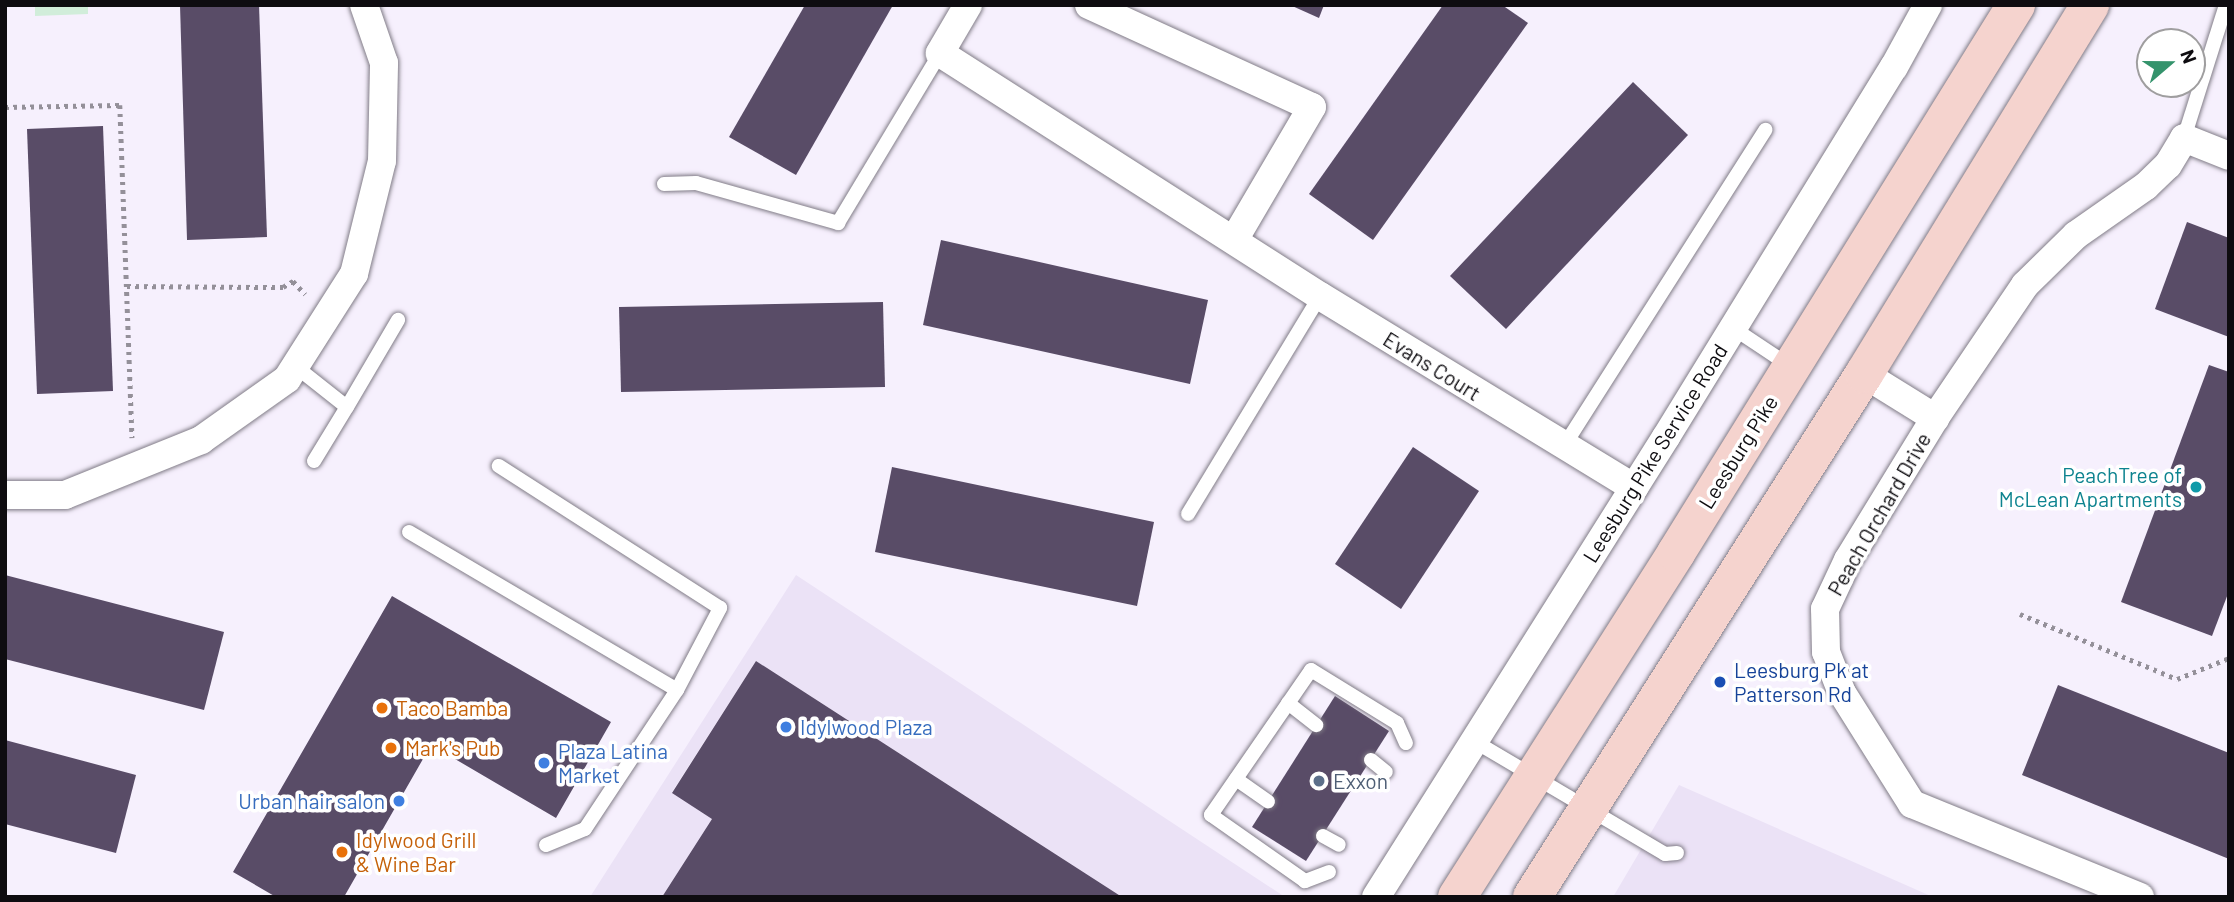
<!DOCTYPE html>
<style>
body{margin:0}
#map{position:relative;width:2234px;height:902px;overflow:hidden;background:#f6f0fd;font-family:Barlow,sans-serif}
div>[style]{position:absolute}
.built>*{inset:0;background:#ebe2f6}
.green>*{inset:0;background:#d1edda}
.building>*{inset:0;background:#594c67}
.path>*{height:4.5px;margin-top:-2.25px;transform-origin:0;background:repeating-linear-gradient(90deg,#949099 0 3.5px,transparent 0 8.5px)}
.roads{filter:drop-shadow(0 0 2px #817c87) drop-shadow(0 0 2px #817c87)}
.service>*{height:14px;margin:-7px;padding:0 7px;transform-origin:7px;border-radius:7px;background:#fff}
.minor>*{height:28px;margin:-14px;padding:0 14px;transform-origin:14px;border-radius:14px;background:#fff}
.primary>*{height:38px;margin:-19px;padding:0 19px;transform-origin:19px;border-radius:19px;background:#f5d3ce}
.dots>*{width:19px;height:19px;translate:-50% -50%;box-sizing:border-box;border:4px solid #fff;border-radius:50%}
span{translate:-50% -50%;white-space:nowrap;text-align:center;line-height:1.15;-webkit-text-stroke:7px #fff;paint-order:stroke}
.street-label{font-size:21px;color:#0e0c10}
.culture-label{font-size:21px;color:#0d838f}
.right{translate:-100% -50%;text-align:right}
.transit-label{font-size:21px;color:#164399}
.left{translate:0 -50%;text-align:left}
.food-label{font-size:21px;color:#c56008}
.shop-label{font-size:21px;color:#366cbe}
.service-label{font-size:21px;color:#4e5e75}
.frame{position:absolute;inset:0;border:7px solid #0e0c10;pointer-events:none}
.north{position:absolute;left:2136px;top:28px;width:70px;height:70px;box-sizing:border-box;background:#fff;border:2px solid #9f9e9f;border-radius:50%;rotate:70deg;font-size:19px;font-weight:700;line-height:28px;text-align:center;color:#0e0c10}
.north::after{content:'';display:block;margin:auto;width:24px;height:32px;background:#34936c;clip-path:polygon(50% 0,100% 100%,50% 72%,0 100%)}
</style>
<div id="map">
<div class="built">
<i style="clip-path:polygon(796px 575px,1285px 897px,1122px 897px,756px 661px,672px 792px,712px 819px,662px 897px,590px 897px)"></i>
<i style="clip-path:polygon(1679px 785px,1933px 897px,1613px 897px)"></i>
</div>
<div class="green">
<i style="clip-path:polygon(35px 5px,88px 5px,88px 14px,35px 16px)"></i>
</div>
<div class="building">
<i style="clip-path:polygon(180px 5px,259px 5px,267px 237px,187px 240px)"></i>
<i style="clip-path:polygon(805px 5px,893px 5px,796px 175px,729px 137px)"></i>
<i style="clip-path:polygon(1290px 5px,1324px 5px,1319px 18px)"></i>
<i style="clip-path:polygon(1443px 5px,1502px 5px,1528px 23px,1373px 240px,1309px 194px)"></i>
<i style="clip-path:polygon(1633px 82px,1688px 135px,1506px 329px,1450px 276px)"></i>
<i style="clip-path:polygon(103px 126px,113px 391px,37px 394px,27px 129px)"></i>
<i style="clip-path:polygon(2187px 222px,2229px 238px,2229px 337px,2155px 309px)"></i>
<i style="clip-path:polygon(941px 240px,1208px 300px,1190px 384px,923px 325px)"></i>
<i style="clip-path:polygon(883px 302px,885px 387px,621px 392px,619px 307px)"></i>
<i style="clip-path:polygon(2209px 365px,2229px 372px,2229px 591px,2212px 636px,2121px 602px)"></i>
<i style="clip-path:polygon(1413px 447px,1479px 491px,1401px 609px,1335px 564px)"></i>
<i style="clip-path:polygon(892px 467px,1154px 522px,1137px 606px,875px 552px)"></i>
<i style="clip-path:polygon(5px 575px,224px 632px,204px 710px,5px 659px)"></i>
<i style="clip-path:polygon(392px 596px,611px 722px,556px 818px,431px 745px,344px 897px,276px 897px,233px 872px)"></i>
<i style="clip-path:polygon(756px 661px,1122px 897px,662px 897px,712px 819px,672px 793px)"></i>
<i style="clip-path:polygon(2058px 685px,2229px 753px,2229px 859px,2022px 775px)"></i>
<i style="clip-path:polygon(1335px 696px,1389px 731px,1306px 861px,1252px 827px)"></i>
<i style="clip-path:polygon(5px 740px,136px 775px,116px 853px,5px 824px)"></i>
</div>
<div class="path">
<i style="left:5px;top:107px;width:115px;rotate:-1deg"></i>
<i style="left:120px;top:105px;width:333px;rotate:87.9deg"></i>
<i style="left:127px;top:286px;width:156px;rotate:0.4deg"></i>
<i style="left:283px;top:287px;width:12px;rotate:-31deg"></i>
<i style="left:293px;top:281px;width:18px;rotate:47deg"></i>
<i style="left:2020px;top:614px;width:170px;rotate:22.5deg"></i>
<i style="left:2177px;top:679px;width:56px;rotate:-22deg"></i>
</div>
<div class="roads">
<div class="service">
<i style="left:2184px;top:138px;width:139px;rotate:-72.5deg"></i>
<i style="left:664px;top:184px;width:32px;rotate:-2deg"></i>
<i style="left:696px;top:183px;width:148px;rotate:15.7deg"></i>
<i style="left:838px;top:223px;width:198px;rotate:-59deg"></i>
<i style="left:1733px;top:328px;width:69px;rotate:33.7deg"></i>
<i style="left:295px;top:366px;width:66px;rotate:38.3deg"></i>
<i style="left:347px;top:407px;width:101px;rotate:-59.6deg"></i>
<i style="left:1564px;top:446px;width:375px;rotate:-57.5deg"></i>
<i style="left:314px;top:461px;width:63px;rotate:-58.6deg"></i>
<i style="left:1188px;top:514px;width:255px;rotate:-58.8deg"></i>
<i style="left:409px;top:532px;width:311px;rotate:30.5deg"></i>
<i style="left:677px;top:690px;width:93px;rotate:-62.3deg"></i>
<i style="left:720px;top:608px;width:263px;rotate:-147.3deg"></i>
<i style="left:1288px;top:703px;width:36px;rotate:38deg"></i>
<i style="left:1474px;top:741px;width:222px;rotate:30.6deg"></i>
<i style="left:1665px;top:854px;width:12px;rotate:-5deg"></i>
<i style="left:1371px;top:760px;width:19px;rotate:39deg"></i>
<i style="left:1236px;top:779px;width:39px;rotate:35deg"></i>
<i style="left:1323px;top:836px;width:18px;rotate:29deg"></i>
<i style="left:546px;top:845px;width:42px;rotate:-22.3deg"></i>
<i style="left:585px;top:829px;width:167px;rotate:-56.5deg"></i>
<i style="left:1329px;top:872px;width:26px;rotate:159deg"></i>
<i style="left:1305px;top:881px;width:115px;rotate:-144.9deg"></i>
<i style="left:1211px;top:815px;width:176px;rotate:-55.4deg"></i>
<i style="left:1311px;top:670px;width:101px;rotate:31.6deg"></i>
<i style="left:1397px;top:723px;width:22px;rotate:66deg"></i>
</div>
<div class="minor">
<i style="left:968px;top:5px;width:56px;rotate:120.3deg"></i>
<i style="left:940px;top:53px;width:451px;rotate:32.6deg"></i>
<i style="left:1320px;top:296px;width:368px;rotate:31.4deg"></i>
<i style="left:1089px;top:5px;width:245px;rotate:24.6deg"></i>
<i style="left:1312px;top:107px;width:154px;rotate:120.4deg"></i>
<i style="left:1864px;top:374px;width:84px;rotate:31.8deg"></i>
<i style="left:5px;top:495px;width:60px"></i>
<i style="left:65px;top:495px;width:147px;rotate:-22deg"></i>
<i style="left:201px;top:440px;width:105px;rotate:-35.3deg"></i>
<i style="left:287px;top:379px;width:125px;rotate:-57.5deg"></i>
<i style="left:354px;top:274px;width:116px;rotate:-76.1deg"></i>
<i style="left:382px;top:161px;width:98px;rotate:-88.8deg"></i>
<i style="left:384px;top:63px;width:61px;rotate:-109deg"></i>
<i style="left:1376px;top:897px;width:544px;rotate:-57.77deg"></i>
<i style="left:1666px;top:437px;width:435px;rotate:-58.4deg"></i>
<i style="left:1894px;top:67px;width:71px;rotate:-61.3deg"></i>
<i style="left:2140px;top:897px;width:246px;rotate:-157.8deg"></i>
<i style="left:1912px;top:804px;width:131px;rotate:-122.2deg"></i>
<i style="left:1842px;top:693px;width:44px;rotate:-111.3deg"></i>
<i style="left:1826px;top:652px;width:43px;rotate:-91.3deg"></i>
<i style="left:1825px;top:609px;width:54px;rotate:-64.9deg"></i>
<i style="left:1848px;top:560px;width:167px;rotate:-58.5deg"></i>
<i style="left:1935px;top:418px;width:161px;rotate:-55.9deg"></i>
<i style="left:2025px;top:285px;width:71px;rotate:-44.4deg"></i>
<i style="left:2076px;top:235px;width:85px;rotate:-35deg"></i>
<i style="left:2146px;top:186px;width:30px;rotate:-44deg"></i>
<i style="left:2168px;top:165px;width:31px;rotate:-59deg"></i>
<i style="left:2184px;top:138px;width:48px;rotate:21.8deg"></i>
</div>
<div class="primary">
<i style="left:1457px;top:897px;width:408px;rotate:-57.5deg"></i>
<i style="left:1676px;top:553px;width:645px;rotate:-58.18deg"></i>
<i style="left:1532px;top:897px;width:619px;rotate:-57.59deg"></i>
<i style="left:1864px;top:374px;width:433px;rotate:-58.5deg"></i>
</div>
</div>
<div class="dots">
<i style="left:2196px;top:487px;background:#0f9aa8"></i>
<i style="left:1720px;top:682px;background:#1a4fb4"></i>
<i style="left:382px;top:708px;background:#e8710a"></i>
<i style="left:786px;top:727px;background:#3f7fe0"></i>
<i style="left:391px;top:748px;background:#e8710a"></i>
<i style="left:544px;top:763px;background:#3f7fe0"></i>
<i style="left:1319px;top:781px;background:#5c6f8a"></i>
<i style="left:399px;top:801px;background:#3f7fe0"></i>
<i style="left:342px;top:852px;background:#e8710a"></i>
</div>
<div class="street-label">
<span style="left:1432px;top:366px;rotate:32deg">Evans Court</span>
<span style="left:1738px;top:452px;rotate:-58deg">Leesburg Pike</span>
<span style="left:1655px;top:453px;rotate:-58deg">Leesburg Pike Service Road</span>
<span style="left:1879px;top:514px;rotate:-60deg">Peach Orchard Drive</span>
</div>
<div class="culture-label">
<span class="right" style="left:2182px;top:487px">PeachTree of<br>McLean Apartments</span>
</div>
<div class="transit-label">
<span class="left" style="left:1734px;top:682px">Leesburg Pk at<br>Patterson Rd</span>
</div>
<div class="food-label">
<span class="left" style="left:396px;top:708px">Taco Bamba</span>
<span class="left" style="left:405px;top:748px">Mark's Pub</span>
<span class="left" style="left:356px;top:852px">Idylwood Grill<br>&amp; Wine Bar</span>
</div>
<div class="shop-label">
<span class="left" style="left:800px;top:727px">Idylwood Plaza</span>
<span class="left" style="left:558px;top:763px">Plaza Latina<br>Market</span>
<span class="right" style="left:385px;top:801px">Urban hair salon</span>
</div>
<div class="service-label">
<span class="left" style="left:1333px;top:781px">Exxon</span>
</div>
<div class="frame"></div>
<div class="north">N</div>
</div>
